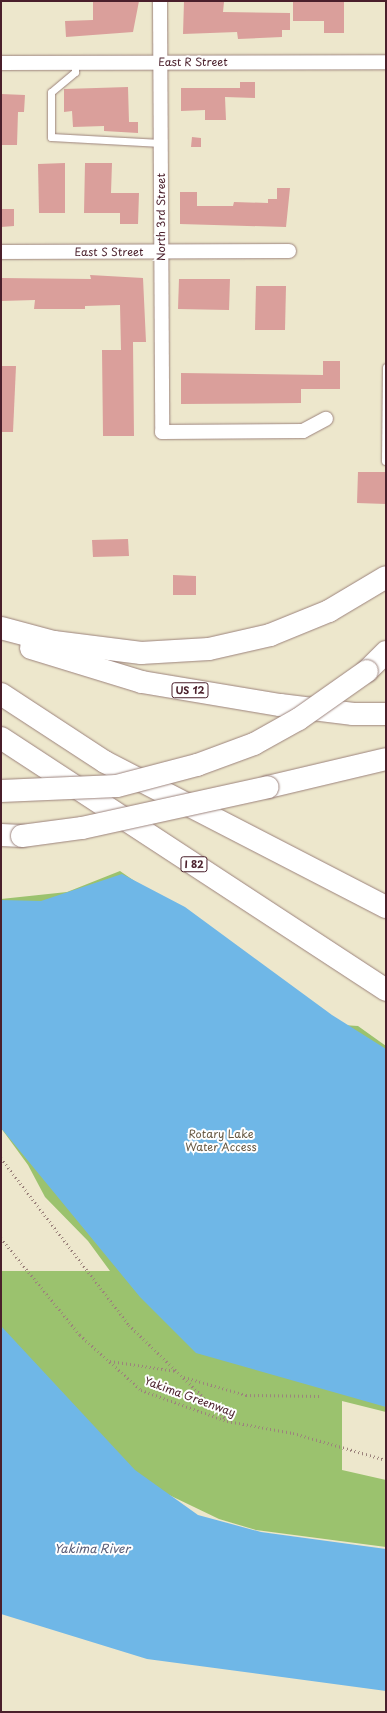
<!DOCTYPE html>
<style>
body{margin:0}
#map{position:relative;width:387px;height:1713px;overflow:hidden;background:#ede7cc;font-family:"Playpen Sans",sans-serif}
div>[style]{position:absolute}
.green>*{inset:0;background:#9bc26e}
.water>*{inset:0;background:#6fb7e7}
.building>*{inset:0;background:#da9f9b}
.path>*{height:2.5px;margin-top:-1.25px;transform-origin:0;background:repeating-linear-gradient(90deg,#9c837c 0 1px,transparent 0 4px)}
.roads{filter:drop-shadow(0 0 1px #9c837c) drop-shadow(0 0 1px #9c837c)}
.lane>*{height:7px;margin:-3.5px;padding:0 3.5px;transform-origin:3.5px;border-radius:3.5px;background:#fff}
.street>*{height:14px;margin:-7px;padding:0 7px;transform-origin:7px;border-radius:7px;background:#fff}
.highway>*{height:22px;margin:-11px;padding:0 11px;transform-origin:11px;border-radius:11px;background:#fff}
.bridges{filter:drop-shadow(0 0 1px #9c837c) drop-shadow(0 0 1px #9c837c)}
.highway-bridge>*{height:22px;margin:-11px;padding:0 11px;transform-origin:11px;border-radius:11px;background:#fff}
span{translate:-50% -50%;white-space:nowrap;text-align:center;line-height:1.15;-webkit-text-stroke:4px #fff;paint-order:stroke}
.shield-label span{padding:1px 3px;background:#fff;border:1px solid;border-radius:3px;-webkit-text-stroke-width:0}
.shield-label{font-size:10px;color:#4a1f2b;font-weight:700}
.street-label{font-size:11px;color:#4a1f2b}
.park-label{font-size:11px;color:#665842}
.water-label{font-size:12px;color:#595c76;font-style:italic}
.frame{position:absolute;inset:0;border:2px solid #4a1f2b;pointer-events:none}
</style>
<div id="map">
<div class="green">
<i style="clip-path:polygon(120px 871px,343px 1025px,358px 1026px,386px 1046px,386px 1412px,342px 1401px,342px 1470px,386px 1480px,386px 1547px,256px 1530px,219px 1519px,167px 1494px,135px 1477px,1px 1359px,1px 1271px,110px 1271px,88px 1241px,45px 1197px,28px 1165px,1px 1128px,1px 899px,67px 892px)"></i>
</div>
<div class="water">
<i style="clip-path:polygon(122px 874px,185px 907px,332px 1015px,386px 1049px,386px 1407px,196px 1353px,140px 1297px,1px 1128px,1px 900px,41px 901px)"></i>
<i style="clip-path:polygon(1px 1326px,135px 1470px,198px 1515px,261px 1532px,386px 1549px,386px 1691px,147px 1659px,1px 1614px)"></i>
</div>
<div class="building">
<i style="clip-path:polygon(93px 1px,139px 1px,133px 32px,66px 37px,65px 21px,93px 20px)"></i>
<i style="clip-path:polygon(184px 1px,224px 2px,223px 12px,290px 13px,290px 30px,282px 30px,282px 37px,238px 39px,237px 32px,183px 34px)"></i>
<i style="clip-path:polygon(293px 1px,344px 1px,344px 33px,324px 33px,324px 21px,293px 21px)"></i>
<i style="clip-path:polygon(240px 82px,255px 82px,255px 98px,225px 97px,226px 120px,205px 120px,205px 110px,181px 111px,181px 88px,240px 88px)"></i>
<i style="clip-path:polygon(128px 87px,129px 122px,138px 122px,138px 133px,104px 131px,104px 126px,73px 127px,72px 111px,64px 112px,64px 89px)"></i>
<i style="clip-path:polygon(1px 94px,25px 95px,24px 112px,18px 112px,17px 145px,1px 145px)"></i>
<i style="clip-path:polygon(192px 137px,201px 138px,201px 147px,191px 147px)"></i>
<i style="clip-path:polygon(65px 163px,65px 213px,39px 213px,38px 164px)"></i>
<i style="clip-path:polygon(85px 163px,112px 163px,111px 193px,139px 193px,138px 224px,120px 224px,120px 213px,84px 213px)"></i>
<i style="clip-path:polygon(277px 188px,290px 188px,286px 227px,180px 224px,180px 192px,197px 192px,197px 206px,233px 206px,234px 202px,268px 203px,268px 199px,277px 199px)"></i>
<i style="clip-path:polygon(2px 209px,14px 209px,14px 226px,1px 227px)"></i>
<i style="clip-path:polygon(90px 275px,143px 278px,146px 342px,133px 342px,134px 436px,103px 436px,102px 350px,121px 350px,120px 305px,85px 306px,85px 309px,34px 309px,35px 300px,1px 301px,1px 278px,91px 279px)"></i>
<i style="clip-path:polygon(179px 279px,230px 279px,229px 310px,178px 309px)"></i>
<i style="clip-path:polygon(256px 286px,286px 286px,285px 330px,255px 330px)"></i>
<i style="clip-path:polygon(323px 361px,340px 361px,340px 389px,301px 389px,301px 403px,181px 404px,181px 373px,323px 375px)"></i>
<i style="clip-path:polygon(1px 366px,16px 366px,13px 432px,1px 432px)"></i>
<i style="clip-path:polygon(358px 472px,386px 472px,386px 504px,357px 503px)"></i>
<i style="clip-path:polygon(128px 539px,129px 556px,93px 557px,92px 540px)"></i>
<i style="clip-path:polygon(173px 575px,196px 576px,196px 595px,173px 595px)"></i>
</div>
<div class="path">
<i style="left:1px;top:1158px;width:210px;rotate:52.5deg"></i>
<i style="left:129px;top:1325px;width:135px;rotate:44.1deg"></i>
<i style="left:1px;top:1238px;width:125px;rotate:50.8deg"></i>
<i style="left:80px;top:1335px;width:82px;rotate:42deg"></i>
<i style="left:141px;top:1390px;width:91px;rotate:19.8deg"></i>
<i style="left:227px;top:1421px;width:67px;rotate:10.3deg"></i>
<i style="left:293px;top:1433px;width:97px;rotate:16.2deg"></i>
<i style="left:110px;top:1361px;width:67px;rotate:8.6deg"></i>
<i style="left:184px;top:1377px;width:65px;rotate:16.2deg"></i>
<i style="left:246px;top:1395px;width:75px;rotate:0.8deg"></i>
</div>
<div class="roads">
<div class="lane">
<i style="left:75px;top:62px;width:10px;rotate:90deg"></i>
<i style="left:75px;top:72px;width:31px;rotate:140deg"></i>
<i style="left:51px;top:92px;width:45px;rotate:90deg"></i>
<i style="left:51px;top:137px;width:110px;rotate:3.1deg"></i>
<i style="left:385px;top:461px;width:94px;rotate:-89.4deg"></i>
</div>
<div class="street">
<i style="left:160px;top:1px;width:431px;rotate:89.7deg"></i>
<i style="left:162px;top:432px;width:141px;rotate:-0.4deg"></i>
<i style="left:303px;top:431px;width:26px;rotate:-28deg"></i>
<i style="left:1px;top:63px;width:385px;rotate:-0.1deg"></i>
<i style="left:1px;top:252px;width:288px;rotate:-0.2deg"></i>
</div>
<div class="highway">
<i style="left:1px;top:628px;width:55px;rotate:14.8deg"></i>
<i style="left:54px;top:642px;width:88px;rotate:7.2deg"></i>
<i style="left:141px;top:653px;width:68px;rotate:-3.4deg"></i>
<i style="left:209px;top:649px;width:63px;rotate:-12.9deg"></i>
<i style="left:270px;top:635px;width:64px;rotate:-22.1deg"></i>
<i style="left:329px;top:611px;width:66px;rotate:-30.8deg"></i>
<i style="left:31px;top:648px;width:116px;rotate:17deg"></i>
<i style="left:142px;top:682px;width:140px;rotate:9.5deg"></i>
<i style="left:280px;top:705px;width:74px;rotate:7deg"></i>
<i style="left:353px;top:714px;width:33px"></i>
<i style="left:367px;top:671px;width:27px;rotate:-45deg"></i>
<i style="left:1px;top:694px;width:124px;rotate:33.2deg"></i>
<i style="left:105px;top:762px;width:316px;rotate:27.3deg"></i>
<i style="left:1px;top:738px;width:460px;rotate:33.2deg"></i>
<i style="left:268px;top:787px;width:121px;rotate:-13.3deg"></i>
<i style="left:1px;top:835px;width:21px;rotate:3deg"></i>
</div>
</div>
<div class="bridges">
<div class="highway-bridge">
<i style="left:1px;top:791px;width:116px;rotate:-2.5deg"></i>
<i style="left:117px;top:786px;width:83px;rotate:-14.7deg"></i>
<i style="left:197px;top:765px;width:61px;rotate:-20.2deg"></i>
<i style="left:254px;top:744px;width:51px;rotate:-29.1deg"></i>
<i style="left:299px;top:719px;width:83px;rotate:-35.2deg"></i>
<i style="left:22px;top:836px;width:61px;rotate:-7.6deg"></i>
<i style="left:82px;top:828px;width:190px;rotate:-12.4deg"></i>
</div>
</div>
<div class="shield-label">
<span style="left:190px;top:690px">US 12</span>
<span style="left:194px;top:864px">I 82</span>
</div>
<div class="street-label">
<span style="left:193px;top:62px">East R Street</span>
<span style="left:161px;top:217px;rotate:-90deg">North 3rd Street</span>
<span style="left:109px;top:252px">East S Street</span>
<span style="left:190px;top:1397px;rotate:20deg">Yakima Greenway</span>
</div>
<div class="park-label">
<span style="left:221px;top:1141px">Rotary Lake<br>Water Access</span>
</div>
<div class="water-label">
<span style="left:92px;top:1549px">Yakima River</span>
</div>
<div class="frame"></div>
</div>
